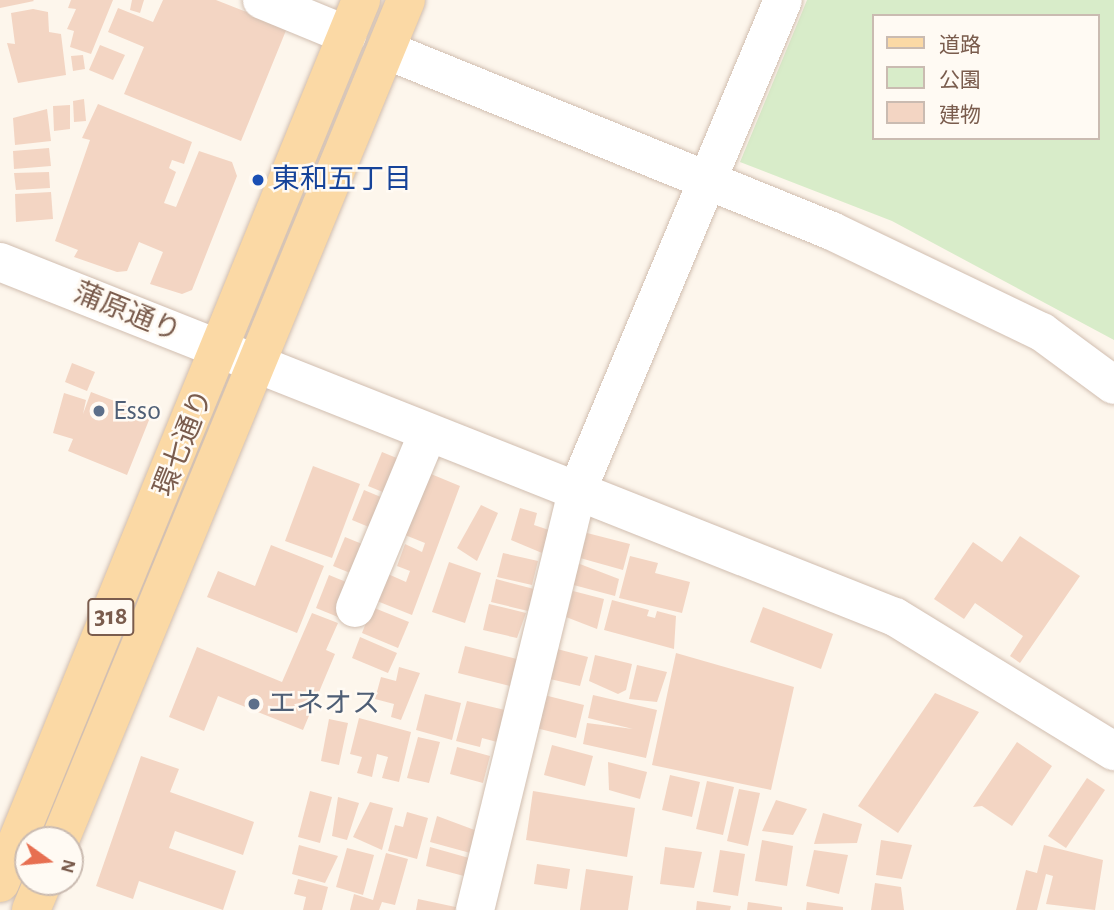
<!DOCTYPE html>
<meta charset="utf-8">
<style>
body{margin:0}
#map{position:relative;width:1114px;height:910px;overflow:hidden;background:#fdf6ec;font-family:"Alegreya Sans","Noto Sans JP",sans-serif}
div>[style]{position:absolute}
.green>*{inset:0;background:#d8ecc9}
.building>*{inset:0;background:#f3d5c3}
.roads{filter:drop-shadow(0 0 2px #d1beb0) drop-shadow(0 0 2px #d1beb0)}
.minor>*{height:38px;margin:-19px;padding:0 19px;transform-origin:19px;border-radius:19px;background:#fff}
.major>*{height:38px;margin:-19px;padding:0 19px;transform-origin:19px;border-radius:19px;background:#fbd9a5}
.dots>*{width:19px;height:19px;translate:-50% -50%;box-sizing:border-box;border:4px solid #fffaf3;border-radius:50%}
span{translate:-50% -50%;white-space:nowrap;text-align:center;line-height:1.15;-webkit-text-stroke:5px #fffaf3;paint-order:stroke}
.shield-label span{padding:2px 5px;background:#fffaf3;border:2px solid;border-radius:5px;-webkit-text-stroke-width:0}
.shield-label{font-size:26px;color:#7a5c4d;font-weight:700}
.transit-label{font-size:28px;color:#164399}
.left{translate:0 -50%;text-align:left}
.street-label{font-size:28px;color:#7a5c4d}
.service-label{font-size:28px;color:#4e5e75}
.legend{position:absolute;left:872px;top:14px;width:228px;height:126px;box-sizing:border-box;background:#fffaf3;border:2px solid #cabbb1;margin:0;padding:9px 12px;list-style:none;font-size:21px;color:#7a5c4d}
.legend li{display:flex;align-items:center;gap:14px;height:35px}
.legend b{width:35px;border:2px solid #cabbb1}
.north{position:absolute;left:14px;top:826px;width:70px;height:70px;box-sizing:border-box;background:#fffaf3;border:2px solid #cabbb1;border-radius:50%;rotate:105deg;font-size:19px;font-weight:700;line-height:28px;text-align:center;color:#7a5c4d}
.north::after{content:'';display:block;margin:auto;width:24px;height:32px;background:#e76f51;clip-path:polygon(50% 0,100% 100%,50% 72%,0 100%)}
</style>
<div id="map">
<div class="green">
<i style="clip-path:polygon(evenodd,807px 0,1114px 0,1114px 340px,892px 221px,740px 162px,807px 0,874px 16px,1098px 16px,1098px 138px,874px 138px,874px 16px)"></i>
</div>
<div class="building">
<i style="clip-path:polygon(0 0,33px 0,34px 1px,0 8px)"></i>
<i style="clip-path:polygon(71px 0,113px 0,91px 54px,70px 47px,74px 31px,67px 29px,76px 9px,68px 8px)"></i>
<i style="clip-path:polygon(132px 0,144px 0,140px 13px,130px 10px)"></i>
<i style="clip-path:polygon(163px 0,216px 0,287px 28px,241px 141px,124px 94px,144px 47px,108px 32px,118px 8px,153px 22px)"></i>
<i style="clip-path:polygon(33px 9px,48px 12px,49px 32px,61px 34px,66px 75px,18px 83px,7px 43px,15px 44px,11px 13px)"></i>
<i style="clip-path:polygon(100px 45px,125px 55px,113px 80px,89px 70px)"></i>
<i style="clip-path:polygon(83px 55px,85px 69px,73px 71px,71px 56px)"></i>
<i style="clip-path:polygon(84px 99px,86px 121px,74px 122px,73px 101px)"></i>
<i style="clip-path:polygon(98px 104px,192px 142px,184px 164px,172px 160px,169px 168px,176px 172px,164px 203px,176px 207px,199px 151px,232px 162px,237px 176px,192px 290px,182px 294px,150px 284px,163px 252px,139px 242px,127px 271px,117px 272px,74px 257px,78px 250px,55px 241px,90px 140px,82px 138px)"></i>
<i style="clip-path:polygon(70px 105px,70px 129px,54px 131px,53px 106px)"></i>
<i style="clip-path:polygon(47px 109px,51px 141px,15px 145px,13px 118px)"></i>
<i style="clip-path:polygon(49px 148px,51px 166px,14px 169px,13px 151px)"></i>
<i style="clip-path:polygon(49px 172px,50px 188px,16px 190px,14px 173px)"></i>
<i style="clip-path:polygon(51px 192px,53px 219px,16px 222px,15px 194px)"></i>
<i style="clip-path:polygon(72px 363px,95px 372px,87px 391px,65px 382px)"></i>
<i style="clip-path:polygon(91px 392px,151px 415px,127px 475px,68px 451px,73px 439px,53px 433px,64px 393px,86px 400px,83px 414px)"></i>
<i style="clip-path:polygon(382px 452px,404px 461px,390px 495px,368px 486px)"></i>
<i style="clip-path:polygon(313px 466px,360px 484px,332px 558px,285px 541px)"></i>
<i style="clip-path:polygon(431px 474px,460px 486px,412px 615px,377px 601px,388px 574px,406px 582px,410px 571px,397px 566px,405px 544px,422px 552px,425px 543px,405px 535px)"></i>
<i style="clip-path:polygon(364px 490px,388px 500px,376px 530px,352px 520px)"></i>
<i style="clip-path:polygon(481px 505px,498px 513px,477px 561px,457px 548px)"></i>
<i style="clip-path:polygon(520px 508px,537px 513px,534px 525px,549px 530px,542px 553px,511px 540px)"></i>
<i style="clip-path:polygon(587px 533px,630px 544px,623px 570px,580px 558px)"></i>
<i style="clip-path:polygon(1020px 536px,1080px 576px,1020px 663px,1010px 656px,1023px 636px,975px 603px,964px 619px,934px 599px,973px 542px,1002px 562px)"></i>
<i style="clip-path:polygon(345px 537px,367px 546px,355px 575px,333px 566px)"></i>
<i style="clip-path:polygon(271px 545px,324px 566px,297px 633px,207px 597px,218px 571px,255px 586px)"></i>
<i style="clip-path:polygon(503px 553px,538px 561px,532px 585px,497px 577px)"></i>
<i style="clip-path:polygon(630px 556px,658px 563px,655px 573px,690px 582px,682px 613px,619px 598px)"></i>
<i style="clip-path:polygon(572px 561px,619px 579px,615px 596px,566px 583px)"></i>
<i style="clip-path:polygon(449px 562px,481px 573px,465px 623px,432px 612px)"></i>
<i style="clip-path:polygon(329px 575px,351px 584px,338px 617px,316px 608px)"></i>
<i style="clip-path:polygon(496px 579px,534px 589px,528px 611px,491px 602px)"></i>
<i style="clip-path:polygon(573px 591px,604px 599px,597px 629px,566px 617px)"></i>
<i style="clip-path:polygon(612px 600px,649px 610px,647px 616px,655px 618px,657px 611px,676px 616px,674px 649px,604px 630px)"></i>
<i style="clip-path:polygon(489px 604px,526px 613px,517px 638px,483px 630px)"></i>
<i style="clip-path:polygon(372px 607px,409px 622px,398px 648px,362px 633px)"></i>
<i style="clip-path:polygon(763px 607px,833px 634px,821px 669px,750px 642px)"></i>
<i style="clip-path:polygon(312px 613px,338px 623px,326px 650px,335px 654px,303px 730px,218px 696px,204px 731px,169px 717px,197px 647px,282px 682px)"></i>
<i style="clip-path:polygon(360px 637px,397px 653px,388px 673px,352px 658px)"></i>
<i style="clip-path:polygon(465px 646px,517px 659px,510px 686px,458px 673px)"></i>
<i style="clip-path:polygon(557px 649px,588px 657px,580px 686px,550px 679px)"></i>
<i style="clip-path:polygon(676px 653px,794px 687px,771px 790px,652px 765px)"></i>
<i style="clip-path:polygon(595px 655px,632px 664px,626px 690px,618px 694px,589px 681px)"></i>
<i style="clip-path:polygon(637px 665px,667px 672px,657px 702px,629px 699px)"></i>
<i style="clip-path:polygon(399px 667px,420px 673px,401px 720px,391px 717px,394px 704px,375px 699px,381px 677px,396px 681px)"></i>
<i style="clip-path:polygon(935px 693px,979px 712px,898px 833px,858px 806px)"></i>
<i style="clip-path:polygon(425px 694px,461px 703px,452px 740px,416px 730px)"></i>
<i style="clip-path:polygon(540px 694px,584px 705px,576px 738px,532px 727px)"></i>
<i style="clip-path:polygon(593px 695px,657px 710px,646px 758px,583px 744px,587px 723px,633px 729px,588px 718px)"></i>
<i style="clip-path:polygon(467px 701px,505px 710px,497px 742px,482px 738px,480px 747px,456px 741px)"></i>
<i style="clip-path:polygon(359px 718px,411px 732px,399px 782px,382px 778px,388px 757px,377px 754px,372px 777px,357px 773px,362px 757px,350px 754px)"></i>
<i style="clip-path:polygon(329px 719px,348px 723px,339px 765px,321px 761px)"></i>
<i style="clip-path:polygon(418px 737px,440px 742px,429px 783px,407px 778px)"></i>
<i style="clip-path:polygon(1017px 742px,1052px 766px,1012px 826px,982px 806px,973px 807px)"></i>
<i style="clip-path:polygon(552px 745px,593px 756px,585px 786px,544px 775px)"></i>
<i style="clip-path:polygon(457px 747px,490px 756px,483px 783px,450px 774px)"></i>
<i style="clip-path:polygon(141px 756px,179px 769px,170px 792px,254px 822px,243px 855px,175px 831px,169px 848px,236px 871px,223px 910px,139px 881px,133px 899px,96px 886px)"></i>
<i style="clip-path:polygon(608px 762px,647px 772px,640px 799px,609px 790px)"></i>
<i style="clip-path:polygon(670px 775px,700px 782px,692px 817px,662px 810px)"></i>
<i style="clip-path:polygon(1087px 778px,1105px 790px,1066px 848px,1048px 836px)"></i>
<i style="clip-path:polygon(707px 781px,734px 787px,723px 835px,696px 829px)"></i>
<i style="clip-path:polygon(739px 789px,760px 793px,748px 846px,727px 841px)"></i>
<i style="clip-path:polygon(310px 791px,332px 797px,320px 843px,298px 837px)"></i>
<i style="clip-path:polygon(533px 791px,635px 808px,627px 857px,526px 840px)"></i>
<i style="clip-path:polygon(338px 797px,359px 803px,347px 840px,332px 836px)"></i>
<i style="clip-path:polygon(776px 800px,807px 809px,793px 835px,762px 831px)"></i>
<i style="clip-path:polygon(370px 802px,393px 808px,382px 850px,353px 837px)"></i>
<i style="clip-path:polygon(407px 812px,428px 818px,417px 859px,388px 851px,395px 825px,403px 827px)"></i>
<i style="clip-path:polygon(823px 813px,862px 824px,857px 843px,814px 844px)"></i>
<i style="clip-path:polygon(437px 816px,480px 832px,474px 854px,430px 842px)"></i>
<i style="clip-path:polygon(762px 840px,793px 846px,787px 886px,755px 881px)"></i>
<i style="clip-path:polygon(881px 840px,912px 845px,902px 879px,876px 875px)"></i>
<i style="clip-path:polygon(299px 845px,338px 856px,325px 883px,292px 874px)"></i>
<i style="clip-path:polygon(1044px 845px,1103px 860px,1095px 910px,1046px 904px,1053px 876px,1046px 874px,1037px 910px,1016px 910px,1026px 870px,1037px 873px)"></i>
<i style="clip-path:polygon(430px 847px,469px 858px,464px 876px,426px 866px)"></i>
<i style="clip-path:polygon(665px 847px,702px 852px,694px 888px,660px 884px)"></i>
<i style="clip-path:polygon(347px 848px,374px 855px,363px 895px,336px 887px)"></i>
<i style="clip-path:polygon(720px 850px,745px 854px,738px 896px,713px 892px)"></i>
<i style="clip-path:polygon(814px 850px,848px 855px,839px 894px,806px 886px)"></i>
<i style="clip-path:polygon(386px 853px,408px 859px,395px 905px,382px 902px,379px 910px,350px 910px,354px 894px,373px 900px)"></i>
<i style="clip-path:polygon(537px 864px,570px 869px,567px 889px,534px 884px)"></i>
<i style="clip-path:polygon(586px 869px,633px 876px,628px 910px,580px 910px)"></i>
<i style="clip-path:polygon(298px 879px,328px 887px,322px 910px,303px 910px,306px 897px,294px 894px)"></i>
<i style="clip-path:polygon(875px 883px,901px 887px,904px 910px,871px 910px)"></i>
<i style="clip-path:polygon(418px 899px,465px 909px,464px 910px,416px 910px)"></i>
<i style="clip-path:polygon(697px 901px,731px 906px,730px 910px,696px 910px)"></i>
<i style="clip-path:polygon(748px 902px,782px 907px,782px 910px,747px 910px)"></i>
<i style="clip-path:polygon(807px 902px,843px 907px,843px 910px,806px 910px)"></i>
</div>
<div class="roads">
<div class="minor">
<i style="left:262px;top:0;width:92px;rotate:22.4deg"></i>
<i style="left:386px;top:50px;width:481px;rotate:22.1deg"></i>
<i style="left:832px;top:231px;width:233px;rotate:25.7deg"></i>
<i style="left:1042px;top:332px;width:89px;rotate:36.4deg"></i>
<i style="left:0;top:262px;width:963px;rotate:21.64deg"></i>
<i style="left:895px;top:617px;width:257px;rotate:31.5deg"></i>
<i style="left:355px;top:608px;width:190px;rotate:-67.4deg"></i>
<i style="left:475px;top:910px;width:431px;rotate:-76.3deg"></i>
<i style="left:577px;top:491px;width:532px;rotate:-67.24deg"></i>
</div>
<div class="major">
<i style="left:60px;top:840px;width:908px;rotate:-67.61deg"></i>
<i style="left:0;top:883px;width:954px;rotate:-67.76deg"></i>
<i style="left:31px;top:910px;width:30px;rotate:-67deg"></i>
</div>
</div>
<div class="dots">
<i style="left:258px;top:180px;background:#1a4fb4"></i>
<i style="left:99px;top:411px;background:#5c6f8a"></i>
<i style="left:254px;top:704px;background:#5c6f8a"></i>
</div>
<div class="shield-label">
<span style="left:111px;top:617px">318</span>
</div>
<div class="transit-label">
<span class="left" style="left:272px;top:180px">東和五丁目</span>
</div>
<div class="street-label">
<span style="left:127px;top:313px;rotate:22deg">蒲原通り</span>
<span style="left:184px;top:443px;rotate:-68deg">環七通り</span>
</div>
<div class="service-label">
<span class="left" style="left:113px;top:411px">Esso</span>
<span class="left" style="left:268px;top:704px">エネオス</span>
</div>
<ul class="legend">
<li><b style="height:9px;background:#fbd9a5"></b>道路</li>
<li><b style="height:19px;background:#d8ecc9"></b>公園</li>
<li><b style="height:19px;background:#f3d5c3"></b>建物</li>
</ul>
<div class="north">N</div>
</div>
